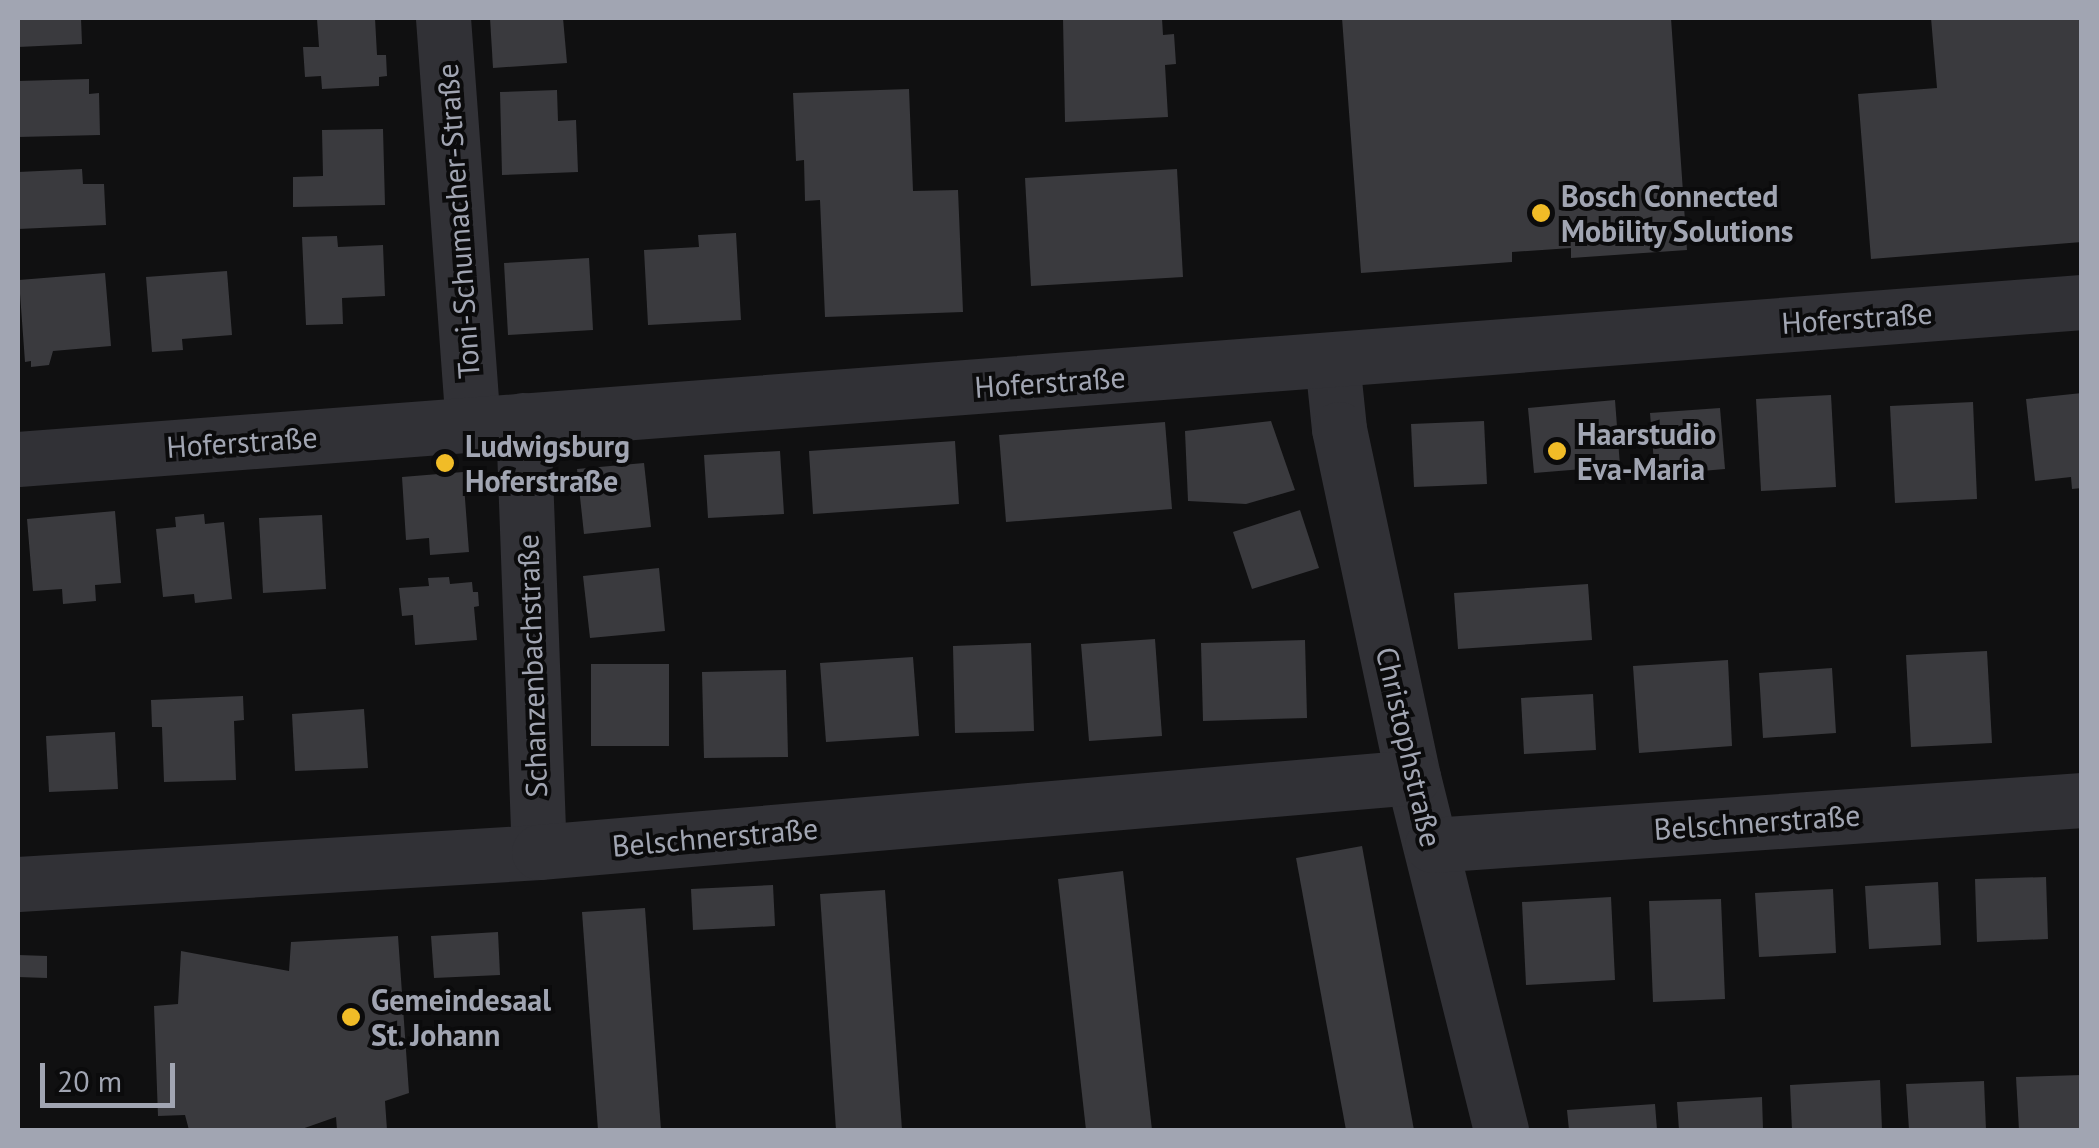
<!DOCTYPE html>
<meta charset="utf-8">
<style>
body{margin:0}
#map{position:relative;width:2099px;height:1148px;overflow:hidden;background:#101011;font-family:"PT Sans",sans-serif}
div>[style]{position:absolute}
.building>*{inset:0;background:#3a3a3e}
.minor>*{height:55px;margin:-27.5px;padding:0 27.5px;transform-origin:27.5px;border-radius:27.5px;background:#313136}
.dots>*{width:28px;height:28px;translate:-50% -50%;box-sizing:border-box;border:5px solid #0b0b0c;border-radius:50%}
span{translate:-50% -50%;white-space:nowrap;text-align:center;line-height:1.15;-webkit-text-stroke:8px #0b0b0c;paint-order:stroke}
.poi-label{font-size:30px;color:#a1a5b2;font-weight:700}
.left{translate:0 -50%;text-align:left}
.street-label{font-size:30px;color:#a1a5b2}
.frame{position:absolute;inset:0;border:20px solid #a1a5b2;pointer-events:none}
.scale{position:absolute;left:40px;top:1063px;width:135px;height:45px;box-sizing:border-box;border:5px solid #a1a5b2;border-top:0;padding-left:12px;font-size:30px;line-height:35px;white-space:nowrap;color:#a1a5b2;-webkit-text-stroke:8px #0b0b0c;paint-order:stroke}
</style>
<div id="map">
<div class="building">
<i style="clip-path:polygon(18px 18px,81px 18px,82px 44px,18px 47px)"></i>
<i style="clip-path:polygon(375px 18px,377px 55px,386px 55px,387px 76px,379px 77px,379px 86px,322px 89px,321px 76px,305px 77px,303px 47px,319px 47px,317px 19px)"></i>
<i style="clip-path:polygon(490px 18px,563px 18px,567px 63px,493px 68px)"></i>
<i style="clip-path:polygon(1063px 18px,1162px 18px,1163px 35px,1174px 34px,1176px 64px,1165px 65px,1168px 117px,1065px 122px)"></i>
<i style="clip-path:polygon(1342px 18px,1671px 18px,1687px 250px,1571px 258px,1571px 248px,1512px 252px,1512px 262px,1361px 273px)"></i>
<i style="clip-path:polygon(1931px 18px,2082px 18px,2082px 242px,1871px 259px,1858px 94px,1937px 88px)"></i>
<i style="clip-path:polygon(89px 79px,89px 94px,99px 93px,100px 135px,18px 137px,18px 81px)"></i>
<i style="clip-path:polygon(909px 89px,913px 191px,958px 190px,963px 312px,825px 317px,820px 200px,805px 201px,804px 160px,796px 161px,793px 93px)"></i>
<i style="clip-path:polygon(557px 90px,558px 121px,576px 120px,578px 172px,502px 175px,500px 92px)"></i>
<i style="clip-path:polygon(383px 129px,385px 205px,293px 207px,293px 177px,323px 176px,322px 130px)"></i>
<i style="clip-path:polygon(82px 169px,83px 184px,104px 184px,106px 225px,18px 229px,18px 172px)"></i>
<i style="clip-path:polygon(1177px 169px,1183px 277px,1031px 286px,1025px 178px)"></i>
<i style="clip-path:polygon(736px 233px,741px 320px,648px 325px,644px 250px,699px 247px,698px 235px)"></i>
<i style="clip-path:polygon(337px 236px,338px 247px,383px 245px,385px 296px,342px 298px,343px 324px,306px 325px,302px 237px)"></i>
<i style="clip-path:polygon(589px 258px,593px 330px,508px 335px,504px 263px)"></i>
<i style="clip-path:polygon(227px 271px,232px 335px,182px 339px,183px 350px,152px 352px,146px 277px)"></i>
<i style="clip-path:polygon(105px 273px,111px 346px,53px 351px,49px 365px,31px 367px,31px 361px,25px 362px,19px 280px)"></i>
<i style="clip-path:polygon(2082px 393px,2082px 488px,2072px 489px,2071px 477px,2035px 481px,2026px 399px)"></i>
<i style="clip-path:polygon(1831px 395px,1836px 487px,1761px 491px,1756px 399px)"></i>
<i style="clip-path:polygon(1615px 400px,1620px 466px,1534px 473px,1528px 408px)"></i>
<i style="clip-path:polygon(1973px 402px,1977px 499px,1895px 503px,1890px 406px)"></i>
<i style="clip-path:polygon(1720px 408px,1725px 469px,1655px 475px,1650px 413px)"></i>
<i style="clip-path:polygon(1271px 421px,1295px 490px,1246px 504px,1188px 501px,1185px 431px)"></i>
<i style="clip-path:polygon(1484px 421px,1487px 484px,1414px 487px,1411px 424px)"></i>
<i style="clip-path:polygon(1165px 422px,1172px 509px,1006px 522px,999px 435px)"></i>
<i style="clip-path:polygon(955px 441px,959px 504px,813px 514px,809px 451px)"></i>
<i style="clip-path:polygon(780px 451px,784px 514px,708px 518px,704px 455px)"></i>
<i style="clip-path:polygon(644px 463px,651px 527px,584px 534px,577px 469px)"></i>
<i style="clip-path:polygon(463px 472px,469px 552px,430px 555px,429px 538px,406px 540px,402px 477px)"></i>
<i style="clip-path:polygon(1300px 510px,1319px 568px,1252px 589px,1233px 532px)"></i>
<i style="clip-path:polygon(115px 511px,121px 583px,95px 585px,96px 601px,63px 604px,62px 589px,33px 591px,27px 519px)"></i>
<i style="clip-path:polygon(204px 514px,205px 524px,224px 522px,232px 599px,195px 603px,194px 594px,163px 597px,156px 529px,176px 527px,175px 517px)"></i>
<i style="clip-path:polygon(322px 515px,326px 589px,263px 593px,259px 518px)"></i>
<i style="clip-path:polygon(659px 568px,665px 631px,590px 638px,583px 576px)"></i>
<i style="clip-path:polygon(449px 577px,450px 584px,472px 582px,473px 592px,478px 592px,479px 606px,474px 607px,477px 640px,415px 645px,413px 615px,402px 616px,399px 588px,429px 586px,428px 578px)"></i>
<i style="clip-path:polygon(1588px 584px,1592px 640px,1458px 649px,1454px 593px)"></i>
<i style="clip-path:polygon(1155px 639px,1162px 736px,1089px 741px,1081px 644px)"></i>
<i style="clip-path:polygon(1305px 640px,1307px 718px,1203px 721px,1201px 643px)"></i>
<i style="clip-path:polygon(1031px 643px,1034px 731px,955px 733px,953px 646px)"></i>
<i style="clip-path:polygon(1987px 651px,1992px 743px,1911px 747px,1906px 655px)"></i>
<i style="clip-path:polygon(913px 657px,919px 736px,826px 742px,820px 663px)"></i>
<i style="clip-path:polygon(1728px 660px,1732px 746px,1639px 753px,1633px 666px)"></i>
<i style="clip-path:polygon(591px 664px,669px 664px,669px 746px,591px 746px)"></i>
<i style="clip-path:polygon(1832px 668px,1836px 733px,1763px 738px,1759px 673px)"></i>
<i style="clip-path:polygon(786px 670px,788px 757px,704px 758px,702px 672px)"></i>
<i style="clip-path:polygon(1593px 694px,1596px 750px,1524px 754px,1521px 698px)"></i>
<i style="clip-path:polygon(243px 696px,244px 720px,234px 721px,236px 780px,164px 782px,162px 727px,152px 727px,151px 700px)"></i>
<i style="clip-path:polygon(364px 709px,368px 768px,295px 771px,292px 714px)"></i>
<i style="clip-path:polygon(115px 732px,118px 789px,49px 792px,46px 736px)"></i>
<i style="clip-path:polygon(1362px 846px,1386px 977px,1414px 1130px,1346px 1130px,1320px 989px,1296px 858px)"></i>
<i style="clip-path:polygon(1123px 871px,1152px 1130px,1086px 1130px,1058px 879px)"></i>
<i style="clip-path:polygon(2046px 877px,2048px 939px,1977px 942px,1975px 879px)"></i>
<i style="clip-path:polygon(1938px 882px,1941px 945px,1869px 949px,1865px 886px)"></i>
<i style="clip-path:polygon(773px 885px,775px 926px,693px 930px,691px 889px)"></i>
<i style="clip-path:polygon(1833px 889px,1836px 953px,1759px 957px,1755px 893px)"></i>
<i style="clip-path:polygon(885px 890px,902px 1130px,836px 1130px,820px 894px)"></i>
<i style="clip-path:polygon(1611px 897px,1615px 980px,1526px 985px,1522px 902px)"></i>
<i style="clip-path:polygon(1721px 899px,1725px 999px,1653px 1002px,1649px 901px)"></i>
<i style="clip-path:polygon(645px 908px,661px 1130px,598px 1130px,582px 912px)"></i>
<i style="clip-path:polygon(498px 932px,500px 975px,434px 978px,431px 936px)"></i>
<i style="clip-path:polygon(398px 936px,409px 1093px,385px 1101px,387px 1130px,337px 1130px,336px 1117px,299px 1130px,189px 1130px,185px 1115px,158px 1116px,154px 1006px,178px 1004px,181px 951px,289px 971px,291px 942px)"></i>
<i style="clip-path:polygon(18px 955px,47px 956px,47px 978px,18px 977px)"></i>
<i style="clip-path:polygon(2082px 1075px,2082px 1130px,2019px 1130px,2016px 1077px)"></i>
<i style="clip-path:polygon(1880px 1080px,1882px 1130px,1792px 1130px,1790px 1085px)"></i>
<i style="clip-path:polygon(1984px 1081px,1986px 1130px,1909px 1130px,1906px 1084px)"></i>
<i style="clip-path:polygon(1762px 1097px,1763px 1130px,1679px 1130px,1677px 1102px)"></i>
<i style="clip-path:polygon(1655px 1104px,1657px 1130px,1569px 1130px,1567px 1110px)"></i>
</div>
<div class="minor">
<i style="left:443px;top:18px;width:407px;rotate:85.8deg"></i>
<i style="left:1332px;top:361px;width:68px;rotate:84.1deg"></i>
<i style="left:1339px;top:429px;width:356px;rotate:78deg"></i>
<i style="left:1413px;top:777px;width:364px;rotate:76deg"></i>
<i style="left:523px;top:420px;width:432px;rotate:87.9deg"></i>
<i style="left:18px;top:459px;width:2070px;rotate:-4.35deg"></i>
<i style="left:1432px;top:845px;width:652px;rotate:-3.96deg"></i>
<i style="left:18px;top:884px;width:522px;rotate:-3.51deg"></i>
<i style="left:539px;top:852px;width:877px;rotate:-4.9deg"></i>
</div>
<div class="dots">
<i style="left:1541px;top:213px;background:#f1bc27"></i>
<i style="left:1557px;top:451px;background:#f1bc27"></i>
<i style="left:445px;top:463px;background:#f1bc27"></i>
<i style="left:351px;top:1017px;background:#f1bc27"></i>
</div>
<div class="poi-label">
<span class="left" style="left:1561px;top:213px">Bosch Connected<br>Mobility Solutions</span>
<span class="left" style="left:1577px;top:451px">Haarstudio<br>Eva-Maria</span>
<span class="left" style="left:465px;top:463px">Ludwigsburg<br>Hoferstraße</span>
<span class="left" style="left:371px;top:1017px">Gemeindesaal<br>St. Johann</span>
</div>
<div class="street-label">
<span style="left:458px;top:221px;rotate:-94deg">Toni-Schumacher-Straße</span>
<span style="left:1857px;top:318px;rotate:-4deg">Hoferstraße</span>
<span style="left:1050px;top:382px;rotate:-4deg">Hoferstraße</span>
<span style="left:242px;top:442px;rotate:-4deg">Hoferstraße</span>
<span style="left:532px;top:666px;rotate:-92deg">Schanzenbachstraße</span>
<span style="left:1409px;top:747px;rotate:77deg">Christophstraße</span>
<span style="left:1757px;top:822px;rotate:-4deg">Belschnerstraße</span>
<span style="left:715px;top:837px;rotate:-5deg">Belschnerstraße</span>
</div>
<div class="frame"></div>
<div class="scale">20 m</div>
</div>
